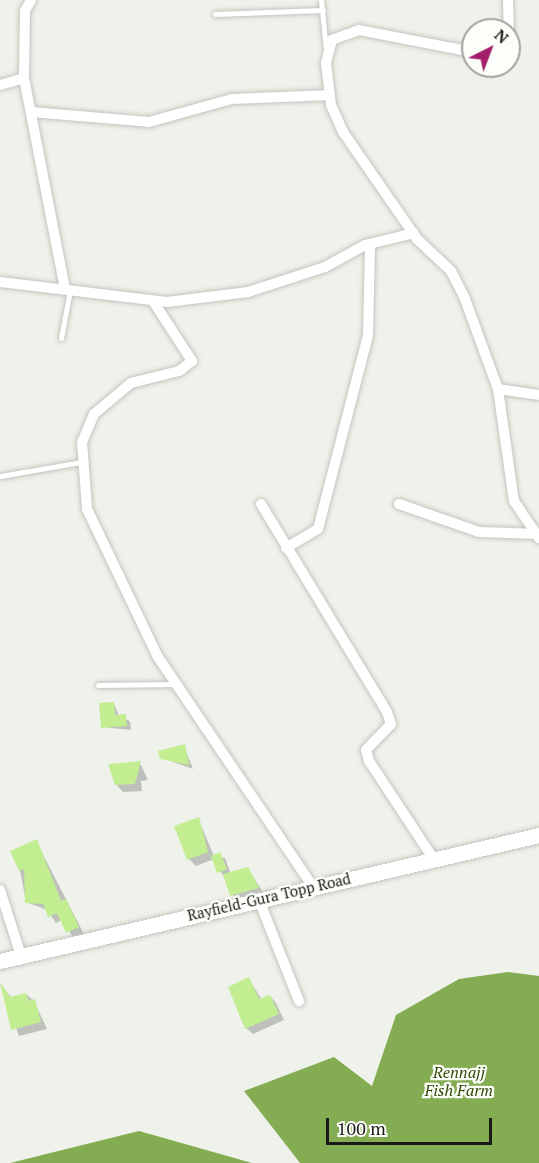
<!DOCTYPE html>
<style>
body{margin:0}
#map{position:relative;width:539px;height:1163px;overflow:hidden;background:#eef2ea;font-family:"PT Serif",serif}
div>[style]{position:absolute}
.water>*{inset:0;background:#84ac52}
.shadow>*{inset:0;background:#0003}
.building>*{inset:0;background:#c2ed91}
.roads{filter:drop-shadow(0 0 2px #c3c6bf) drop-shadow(0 0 2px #c3c6bf)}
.lane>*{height:5px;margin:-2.5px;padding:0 2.5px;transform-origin:2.5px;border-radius:2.5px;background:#fff}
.street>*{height:10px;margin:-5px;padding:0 5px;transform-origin:5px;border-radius:5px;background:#fff}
.secondary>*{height:15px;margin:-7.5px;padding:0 7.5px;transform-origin:7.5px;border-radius:7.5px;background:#fff}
span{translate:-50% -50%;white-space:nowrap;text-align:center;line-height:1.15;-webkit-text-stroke:4.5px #fcfff9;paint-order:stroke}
.street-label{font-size:15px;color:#191a17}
.water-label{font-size:16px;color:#314a06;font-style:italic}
.north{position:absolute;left:461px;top:18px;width:60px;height:60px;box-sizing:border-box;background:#fcfff9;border:2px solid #a1a39f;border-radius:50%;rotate:42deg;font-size:16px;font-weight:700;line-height:24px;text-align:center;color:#191a17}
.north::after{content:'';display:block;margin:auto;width:21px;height:27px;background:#a31d69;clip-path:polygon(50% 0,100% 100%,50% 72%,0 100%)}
.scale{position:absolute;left:326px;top:1118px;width:166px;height:27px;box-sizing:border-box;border:3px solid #191a17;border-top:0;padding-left:8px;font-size:18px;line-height:21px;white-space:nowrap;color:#191a17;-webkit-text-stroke:4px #fcfff9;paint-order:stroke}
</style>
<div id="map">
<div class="water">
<i style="clip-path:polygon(508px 972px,539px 976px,539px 1163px,300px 1163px,244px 1091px,334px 1057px,372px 1086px,396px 1015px,459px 979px)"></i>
<i style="clip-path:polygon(139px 1131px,252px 1163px,10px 1163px)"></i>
</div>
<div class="shadow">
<i style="clip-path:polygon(114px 704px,119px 716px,130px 721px,131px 730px,102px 727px)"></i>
<i style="clip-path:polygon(184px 746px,193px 769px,162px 758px)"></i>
<i style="clip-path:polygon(140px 763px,148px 780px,141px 781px,142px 791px,123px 792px,116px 784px)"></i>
<i style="clip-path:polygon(198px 818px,214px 856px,225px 858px,231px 874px,248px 869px,265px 895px,238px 903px,214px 859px,196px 866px,189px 859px)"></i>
<i style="clip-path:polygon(36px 841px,84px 934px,74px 939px,62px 920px,56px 923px,47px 910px,26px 902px,20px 870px)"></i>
<i style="clip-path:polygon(249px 979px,262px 1000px,270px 996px,276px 1003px,284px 1020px,253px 1034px,246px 1028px)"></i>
<i style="clip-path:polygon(0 984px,12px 998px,26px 994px,34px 1001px,47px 1029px,19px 1036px)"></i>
</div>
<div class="building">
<i style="clip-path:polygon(114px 702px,115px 715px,126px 714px,127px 726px,101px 728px,99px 703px)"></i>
<i style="clip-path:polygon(185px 744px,189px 765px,160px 759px,158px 751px)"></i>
<i style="clip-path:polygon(141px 761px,135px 784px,115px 785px,108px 764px)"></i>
<i style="clip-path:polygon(199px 817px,208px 852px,187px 860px,174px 826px)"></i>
<i style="clip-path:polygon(37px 839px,61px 901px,66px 899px,79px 927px,66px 933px,57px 913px,48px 917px,43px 904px,25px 903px,24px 869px,19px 871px,10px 851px)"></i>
<i style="clip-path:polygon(220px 852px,227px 869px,217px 873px,211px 856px)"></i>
<i style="clip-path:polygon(248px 867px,259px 888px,230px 896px,223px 874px)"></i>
<i style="clip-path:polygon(249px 977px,259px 999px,270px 995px,279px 1014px,245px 1029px,228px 987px)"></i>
<i style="clip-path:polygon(0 982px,10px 997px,26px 993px,29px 1001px,35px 999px,41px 1022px,11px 1030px)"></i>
</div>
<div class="roads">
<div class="lane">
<i style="left:321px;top:0;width:50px;rotate:84.3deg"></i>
<i style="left:215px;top:14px;width:108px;rotate:-2.1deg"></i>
<i style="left:61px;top:338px;width:49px;rotate:-79.4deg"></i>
<i style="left:0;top:476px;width:82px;rotate:-9.8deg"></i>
<i style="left:98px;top:685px;width:77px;rotate:-0.7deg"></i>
</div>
<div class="street">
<i style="left:31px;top:0;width:13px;rotate:119deg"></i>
<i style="left:25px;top:11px;width:67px;rotate:90.9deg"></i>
<i style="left:24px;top:78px;width:214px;rotate:79deg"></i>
<i style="left:508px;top:0;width:41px;rotate:88.6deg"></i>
<i style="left:473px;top:52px;width:116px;rotate:-169.1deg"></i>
<i style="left:359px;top:30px;width:29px;rotate:160deg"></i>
<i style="left:332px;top:40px;width:24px;rotate:105deg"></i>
<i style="left:326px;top:63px;width:42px;rotate:83.2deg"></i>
<i style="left:331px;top:105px;width:30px;rotate:66deg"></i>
<i style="left:343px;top:132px;width:130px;rotate:55.3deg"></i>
<i style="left:417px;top:239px;width:47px;rotate:43.3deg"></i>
<i style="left:451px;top:271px;width:31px;rotate:63deg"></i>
<i style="left:465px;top:299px;width:96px;rotate:69.9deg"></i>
<i style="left:498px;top:389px;width:113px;rotate:81.9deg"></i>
<i style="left:514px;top:501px;width:45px;rotate:56deg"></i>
<i style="left:0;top:85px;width:25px;rotate:-16deg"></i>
<i style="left:31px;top:112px;width:118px;rotate:4.8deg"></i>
<i style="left:149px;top:122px;width:86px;rotate:-15.5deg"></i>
<i style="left:232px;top:99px;width:98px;rotate:-2.3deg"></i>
<i style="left:0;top:282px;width:168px;rotate:6.8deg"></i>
<i style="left:167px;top:302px;width:82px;rotate:-7deg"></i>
<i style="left:248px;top:292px;width:81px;rotate:-18deg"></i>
<i style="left:325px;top:267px;width:46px;rotate:-28.8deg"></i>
<i style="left:365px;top:245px;width:50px;rotate:-13.8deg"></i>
<i style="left:153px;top:301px;width:72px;rotate:57deg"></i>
<i style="left:192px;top:361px;width:16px;rotate:142deg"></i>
<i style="left:179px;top:371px;width:49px;rotate:166deg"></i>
<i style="left:131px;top:383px;width:48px;rotate:140deg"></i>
<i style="left:94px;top:414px;width:30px;rotate:113deg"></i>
<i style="left:82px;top:442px;width:67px;rotate:85.7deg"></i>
<i style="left:87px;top:509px;width:164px;rotate:64.4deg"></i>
<i style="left:158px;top:657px;width:277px;rotate:56deg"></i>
<i style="left:498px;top:389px;width:41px;rotate:8.3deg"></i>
<i style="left:261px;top:504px;width:243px;rotate:58.8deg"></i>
<i style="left:387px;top:712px;width:13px;rotate:72deg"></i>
<i style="left:391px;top:724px;width:36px;rotate:134deg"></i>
<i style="left:366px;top:750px;width:11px;rotate:75deg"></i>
<i style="left:369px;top:761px;width:116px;rotate:56.6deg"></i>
<i style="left:399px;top:504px;width:85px;rotate:19.3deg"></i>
<i style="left:479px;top:532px;width:60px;rotate:1.9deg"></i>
<i style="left:286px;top:548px;width:37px;rotate:-31deg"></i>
<i style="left:318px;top:529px;width:200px;rotate:-75.5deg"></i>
<i style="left:368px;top:335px;width:91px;rotate:-88.7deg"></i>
<i style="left:0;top:890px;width:69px;rotate:72.3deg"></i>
<i style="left:259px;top:900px;width:109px;rotate:68.4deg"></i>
</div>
<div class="secondary">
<i style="left:0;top:961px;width:554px;rotate:-13.16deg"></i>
</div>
</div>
<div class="street-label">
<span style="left:269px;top:897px;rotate:-13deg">Rayfield-Gura Topp Road</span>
</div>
<div class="water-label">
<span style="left:459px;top:1081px">Rennajj<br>Fish Farm</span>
</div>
<div class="north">N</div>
<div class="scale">100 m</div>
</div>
